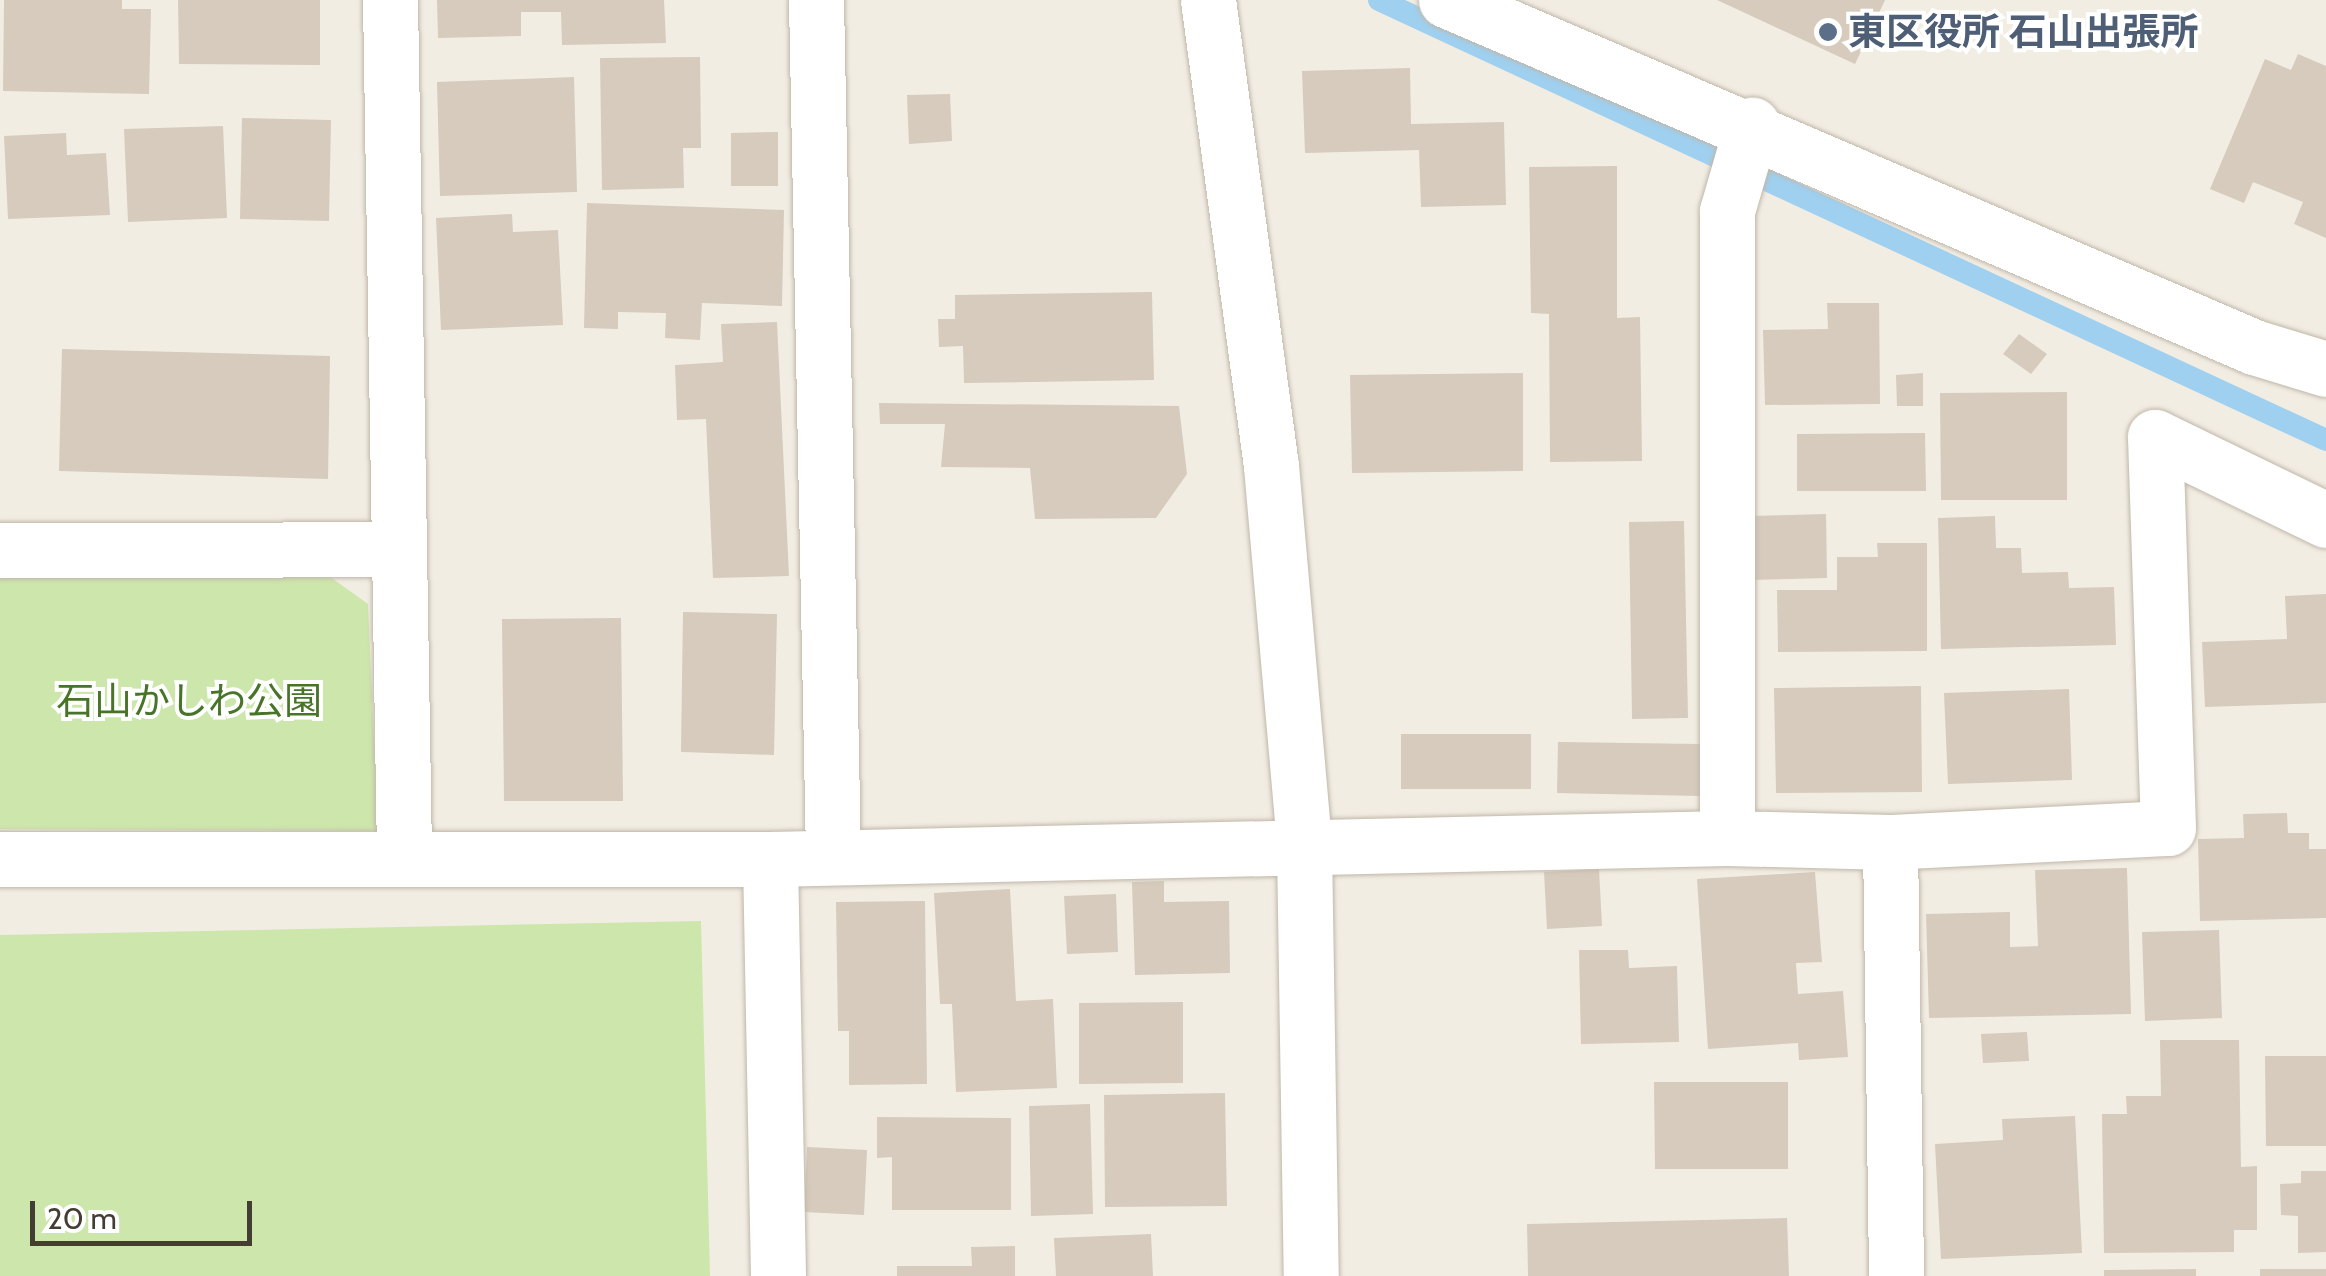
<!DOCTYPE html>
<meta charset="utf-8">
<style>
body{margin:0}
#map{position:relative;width:2326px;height:1276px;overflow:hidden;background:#f2ede3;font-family:Cabin,"Noto Sans JP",sans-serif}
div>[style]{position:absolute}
.green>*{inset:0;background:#cde6ac}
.stream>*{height:22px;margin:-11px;padding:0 11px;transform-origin:11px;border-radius:11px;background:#9fd0ef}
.building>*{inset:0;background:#d6cbbc}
.roads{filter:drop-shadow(0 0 2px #c0b7a9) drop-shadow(0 0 2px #c0b7a9)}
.minor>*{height:55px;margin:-27.5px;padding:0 27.5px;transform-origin:27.5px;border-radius:27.5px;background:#fff}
.tertiary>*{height:55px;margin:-27.5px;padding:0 27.5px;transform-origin:27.5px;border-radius:27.5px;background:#fff}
.dots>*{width:28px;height:28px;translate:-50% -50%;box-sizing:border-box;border:5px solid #fff;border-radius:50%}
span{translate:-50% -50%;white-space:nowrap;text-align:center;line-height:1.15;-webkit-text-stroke:8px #fff;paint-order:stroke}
.service-label{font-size:38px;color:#4e5e75;font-weight:700}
.left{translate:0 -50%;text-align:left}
.park-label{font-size:38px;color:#477428}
.scale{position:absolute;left:30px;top:1201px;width:222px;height:45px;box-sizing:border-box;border:5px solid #433d34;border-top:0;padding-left:12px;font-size:30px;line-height:35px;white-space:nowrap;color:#433d34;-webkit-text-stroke:8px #fff;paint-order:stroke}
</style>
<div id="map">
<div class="green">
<i style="clip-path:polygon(322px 571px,368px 604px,378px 831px,0 829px,0 574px)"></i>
<i style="clip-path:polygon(701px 921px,710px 1276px,0 1276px,0 935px)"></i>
</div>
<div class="stream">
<i style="left:1379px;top:0;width:1044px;rotate:24.92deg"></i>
</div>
<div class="building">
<i style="clip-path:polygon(4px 0,122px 0,122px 9px,151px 9px,149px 94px,3px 91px)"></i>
<i style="clip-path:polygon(178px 0,320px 0,320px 65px,179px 64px)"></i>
<i style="clip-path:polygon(437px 0,664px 0,666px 43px,562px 45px,561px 12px,521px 12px,521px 36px,438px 38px)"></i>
<i style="clip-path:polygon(1717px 0,1885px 0,1855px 64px)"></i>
<i style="clip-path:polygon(2298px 54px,2326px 66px,2326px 238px,2294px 224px,2303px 202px,2253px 182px,2244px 203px,2210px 189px,2265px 59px,2291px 70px)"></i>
<i style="clip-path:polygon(700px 57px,701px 148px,683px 148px,684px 188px,602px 190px,600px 58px)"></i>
<i style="clip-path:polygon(1410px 68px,1411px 124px,1504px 122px,1506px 205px,1421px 207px,1419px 150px,1305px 153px,1302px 71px)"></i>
<i style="clip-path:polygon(574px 77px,577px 192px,440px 196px,437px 82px)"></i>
<i style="clip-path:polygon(950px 94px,952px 141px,909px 144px,907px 95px)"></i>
<i style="clip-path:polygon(242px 118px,331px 120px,329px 221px,240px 219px)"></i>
<i style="clip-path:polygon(223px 126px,227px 218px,128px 222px,124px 129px)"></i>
<i style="clip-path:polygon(778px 132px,778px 186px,731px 186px,731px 133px)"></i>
<i style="clip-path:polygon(66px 133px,67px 155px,106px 153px,110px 215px,8px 219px,4px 136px)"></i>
<i style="clip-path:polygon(1617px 166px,1617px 318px,1640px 317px,1642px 461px,1550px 462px,1549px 314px,1531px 313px,1529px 167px)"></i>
<i style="clip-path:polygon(587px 203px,784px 210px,782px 306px,702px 303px,700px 340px,665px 338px,666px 313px,618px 312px,618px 329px,584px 328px)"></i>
<i style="clip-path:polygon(512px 214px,513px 232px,558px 230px,563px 325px,441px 330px,436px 218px)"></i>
<i style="clip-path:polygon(1152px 292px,1154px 380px,964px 383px,963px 346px,939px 347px,938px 319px,955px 319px,955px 295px)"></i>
<i style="clip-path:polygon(1827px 303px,1879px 303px,1880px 404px,1765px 405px,1763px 330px,1828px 329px)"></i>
<i style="clip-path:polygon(777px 322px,789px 576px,713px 578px,706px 419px,677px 420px,675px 365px,723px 362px,721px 324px)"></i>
<i style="clip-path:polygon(2019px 334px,2047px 354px,2031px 374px,2003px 354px)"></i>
<i style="clip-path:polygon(62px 349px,330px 356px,328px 479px,59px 471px)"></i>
<i style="clip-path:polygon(1523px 373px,1523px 471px,1352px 473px,1350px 375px)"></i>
<i style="clip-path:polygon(1923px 373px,1923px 406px,1897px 406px,1896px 375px)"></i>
<i style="clip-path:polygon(2067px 392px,2067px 500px,1941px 500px,1940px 393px)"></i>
<i style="clip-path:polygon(879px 403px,1179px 406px,1187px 474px,1156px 518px,1035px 519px,1030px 468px,941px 467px,945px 424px,880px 424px)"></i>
<i style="clip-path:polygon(1925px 433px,1926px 491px,1797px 491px,1797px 434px)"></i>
<i style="clip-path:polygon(1826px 514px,1827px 578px,1749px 580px,1748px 516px)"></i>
<i style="clip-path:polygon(1995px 516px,1996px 548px,2021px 548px,2022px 573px,2068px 572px,2069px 588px,2114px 587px,2116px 645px,1941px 649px,1938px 518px)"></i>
<i style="clip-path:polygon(1684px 521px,1688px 718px,1632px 719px,1629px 522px)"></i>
<i style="clip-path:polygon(1877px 543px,1927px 543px,1927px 651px,1778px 652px,1777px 590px,1837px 590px,1837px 557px,1878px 557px)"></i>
<i style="clip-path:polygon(2326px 594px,2326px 703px,2205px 707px,2202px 642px,2287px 639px,2285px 596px)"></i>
<i style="clip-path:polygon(683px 612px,777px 614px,774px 755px,681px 752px)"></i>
<i style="clip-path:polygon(621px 618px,623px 801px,504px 801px,502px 619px)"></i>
<i style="clip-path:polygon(1921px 686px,1922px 792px,1776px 793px,1774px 688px)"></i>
<i style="clip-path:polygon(2069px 689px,2072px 780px,1948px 784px,1944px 693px)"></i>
<i style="clip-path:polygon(1401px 734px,1531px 734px,1531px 789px,1401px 789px)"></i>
<i style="clip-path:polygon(1558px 742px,1701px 744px,1700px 796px,1557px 793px)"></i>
<i style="clip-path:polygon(2287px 813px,2288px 833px,2309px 833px,2309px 849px,2326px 849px,2326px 918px,2200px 921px,2198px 839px,2244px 838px,2243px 814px)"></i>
<i style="clip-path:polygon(2127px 868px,2131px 1014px,1929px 1018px,1926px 914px,2010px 912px,2010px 947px,2038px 946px,2035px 870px)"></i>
<i style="clip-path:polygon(1599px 869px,1602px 926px,1547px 929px,1544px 872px)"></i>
<i style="clip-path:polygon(1815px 872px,1822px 962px,1796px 963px,1798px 994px,1843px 991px,1848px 1057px,1799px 1060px,1798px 1043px,1708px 1049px,1697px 879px)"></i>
<i style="clip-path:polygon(1164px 881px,1164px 902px,1229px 901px,1230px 973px,1135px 975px,1132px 882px)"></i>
<i style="clip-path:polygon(1010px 889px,1016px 1001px,1053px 999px,1057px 1088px,956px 1092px,952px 1004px,940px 1004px,934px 893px)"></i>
<i style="clip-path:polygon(1116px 894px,1118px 952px,1067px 954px,1064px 896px)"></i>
<i style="clip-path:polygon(925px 901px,927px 1084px,849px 1085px,849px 1031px,838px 1031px,836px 902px)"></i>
<i style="clip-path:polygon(2219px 930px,2222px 1018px,2145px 1021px,2142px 932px)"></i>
<i style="clip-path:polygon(1579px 950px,1628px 950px,1629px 968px,1677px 966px,1679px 1042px,1581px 1044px)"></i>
<i style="clip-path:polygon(1183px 1002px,1183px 1083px,1079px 1084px,1079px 1003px)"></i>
<i style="clip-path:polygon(2027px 1032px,2029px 1061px,1983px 1063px,1981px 1034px)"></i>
<i style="clip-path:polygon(2160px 1040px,2239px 1040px,2241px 1167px,2257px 1166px,2257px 1230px,2234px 1230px,2234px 1252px,2104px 1253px,2102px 1114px,2127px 1114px,2126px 1096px,2161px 1096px)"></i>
<i style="clip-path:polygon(2265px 1056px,2326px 1056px,2326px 1146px,2266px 1146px)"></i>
<i style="clip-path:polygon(1654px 1082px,1788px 1082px,1788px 1169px,1655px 1169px)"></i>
<i style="clip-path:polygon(1225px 1093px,1227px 1206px,1105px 1207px,1104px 1095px)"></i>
<i style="clip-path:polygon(1090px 1104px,1093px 1214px,1031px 1216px,1029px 1106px)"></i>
<i style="clip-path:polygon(2075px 1116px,2082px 1253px,1941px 1259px,1935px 1144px,2003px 1140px,2002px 1119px)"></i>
<i style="clip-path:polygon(877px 1117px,1011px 1118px,1011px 1210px,892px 1210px,892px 1157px,877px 1158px)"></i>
<i style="clip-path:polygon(807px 1147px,867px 1150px,864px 1215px,804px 1212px)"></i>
<i style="clip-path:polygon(2301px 1171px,2326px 1171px,2326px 1252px,2298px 1253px,2298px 1216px,2281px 1215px,2280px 1184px,2301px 1183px)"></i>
<i style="clip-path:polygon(1787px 1218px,1789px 1276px,1528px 1276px,1527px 1224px)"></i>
<i style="clip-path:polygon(1151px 1234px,1153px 1276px,1056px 1276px,1054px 1238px)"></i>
<i style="clip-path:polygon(1015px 1246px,1015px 1276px,897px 1276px,897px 1266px,972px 1266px,971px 1247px)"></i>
<i style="clip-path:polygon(2196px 1269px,2196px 1276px,2104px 1276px,2104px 1270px)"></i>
<i style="clip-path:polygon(2260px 1269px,2326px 1269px,2326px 1276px,2260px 1276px)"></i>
</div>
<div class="roads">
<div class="minor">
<i style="left:390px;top:0;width:857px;rotate:89.06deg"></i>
<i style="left:816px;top:0;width:855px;rotate:88.86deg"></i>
<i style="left:1446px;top:0;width:879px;rotate:23.24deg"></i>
<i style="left:2254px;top:347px;width:75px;rotate:17deg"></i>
<i style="left:0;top:550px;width:398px;rotate:-0.1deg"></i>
<i style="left:1727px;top:838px;width:627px;rotate:-90deg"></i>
<i style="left:1727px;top:211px;width:90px;rotate:-73.8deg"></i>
<i style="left:1890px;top:842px;width:434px;rotate:89.2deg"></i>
<i style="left:0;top:859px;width:770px"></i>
<i style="left:770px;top:859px;width:957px;rotate:-1.26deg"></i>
<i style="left:1727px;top:838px;width:163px;rotate:1.4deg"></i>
<i style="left:1890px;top:842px;width:278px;rotate:-2.9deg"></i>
<i style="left:2168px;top:828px;width:391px;rotate:-91.9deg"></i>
<i style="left:2155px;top:437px;width:190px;rotate:25.9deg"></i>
<i style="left:770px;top:859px;width:417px;rotate:88.9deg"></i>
</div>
<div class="tertiary">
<i style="left:1208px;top:0;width:470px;rotate:82.3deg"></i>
<i style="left:1271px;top:466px;width:382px;rotate:85deg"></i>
<i style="left:1304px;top:847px;width:429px;rotate:89.1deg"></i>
</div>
</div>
<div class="dots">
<i style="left:1828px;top:32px;background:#5c6f8a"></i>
</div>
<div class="service-label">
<span class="left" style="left:1848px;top:32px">東区役所 石山出張所</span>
</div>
<div class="park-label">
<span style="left:189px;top:701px">石山かしわ公園</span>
</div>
<div class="scale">20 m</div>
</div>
